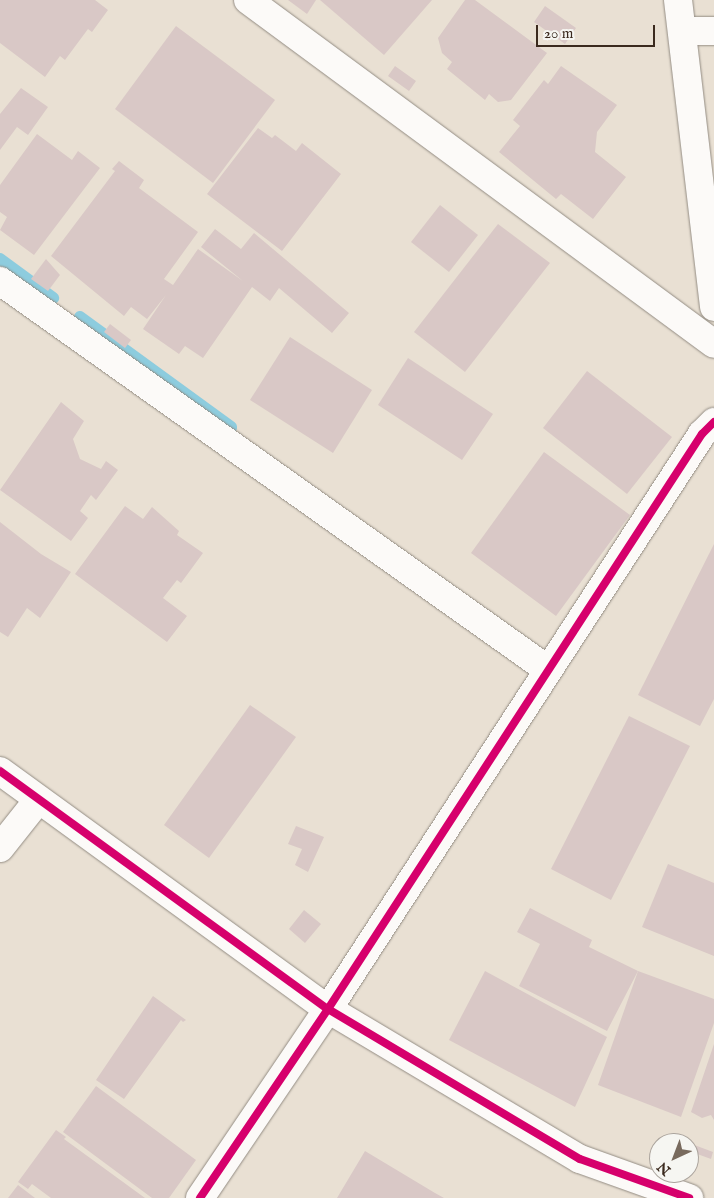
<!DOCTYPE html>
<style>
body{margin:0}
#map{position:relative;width:714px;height:1198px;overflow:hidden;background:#e9e0d3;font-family:"IM FELL English",serif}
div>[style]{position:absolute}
.stream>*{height:12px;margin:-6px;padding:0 6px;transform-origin:6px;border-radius:6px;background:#8dccde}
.building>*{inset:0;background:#d9c8c6}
.roads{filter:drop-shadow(0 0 1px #938c83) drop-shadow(0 0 1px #938c83)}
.street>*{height:28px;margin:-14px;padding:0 14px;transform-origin:14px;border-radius:14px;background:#fcfaf8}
.cycleway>*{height:8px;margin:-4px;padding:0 4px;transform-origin:4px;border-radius:4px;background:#d6006c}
span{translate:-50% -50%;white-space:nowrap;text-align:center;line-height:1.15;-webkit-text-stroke:4px #f6f6f2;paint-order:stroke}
.north{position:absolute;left:649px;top:1133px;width:50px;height:50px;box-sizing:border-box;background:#f6f6f2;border:1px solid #aba49d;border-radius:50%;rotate:223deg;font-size:14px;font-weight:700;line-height:20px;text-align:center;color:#3b2a1e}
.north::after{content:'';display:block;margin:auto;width:18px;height:22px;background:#786a5d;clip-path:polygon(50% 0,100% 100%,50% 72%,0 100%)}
.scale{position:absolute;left:536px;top:25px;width:119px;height:22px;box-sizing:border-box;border:2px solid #3b2a1e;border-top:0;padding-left:6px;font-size:15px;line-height:18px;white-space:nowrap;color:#3b2a1e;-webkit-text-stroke:4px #f6f6f2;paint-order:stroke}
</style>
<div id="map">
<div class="stream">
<i style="left:0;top:259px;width:66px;rotate:36.3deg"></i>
<i style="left:80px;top:317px;width:187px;rotate:36.1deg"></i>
</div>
<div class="building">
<i style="clip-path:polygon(0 0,95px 0,108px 10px,92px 32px,88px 29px,65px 60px,60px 56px,45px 77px,0 43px)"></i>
<i style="clip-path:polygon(288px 0,316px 0,307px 14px)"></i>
<i style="clip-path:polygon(320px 0,432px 0,384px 55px)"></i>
<i style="clip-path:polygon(465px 0,475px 0,547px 53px,511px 100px,498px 102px,489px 94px,485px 100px,447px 69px,452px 62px,442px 53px,438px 38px)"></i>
<i style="clip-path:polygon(545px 6px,576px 28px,565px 44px,534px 22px)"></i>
<i style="clip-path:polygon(176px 26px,275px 100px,213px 183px,115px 109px)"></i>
<i style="clip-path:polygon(395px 66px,416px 81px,409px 91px,388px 76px)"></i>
<i style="clip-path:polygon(561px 66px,617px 105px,597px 132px,595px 152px,626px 177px,593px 219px,561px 194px,556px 199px,499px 152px,520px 126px,513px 120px,544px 80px,548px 84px)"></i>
<i style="clip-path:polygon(21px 88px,48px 107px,28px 135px,17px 127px,0 150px,0 114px)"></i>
<i style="clip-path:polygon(258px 128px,272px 138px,275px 135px,296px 151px,302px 143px,341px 174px,282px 251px,207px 194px)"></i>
<i style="clip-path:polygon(37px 134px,72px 160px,78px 151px,100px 168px,34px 255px,0 230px,7px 217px,0 212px,0 185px)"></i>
<i style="clip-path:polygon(119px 161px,144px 180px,139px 188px,198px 232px,164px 279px,173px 285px,198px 249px,243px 281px,201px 247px,215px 229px,241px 249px,254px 233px,349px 313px,332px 333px,279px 288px,270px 301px,252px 287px,203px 358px,185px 346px,179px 354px,143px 329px,166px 295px,147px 319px,131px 307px,124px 316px,51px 256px,115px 171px,112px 169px)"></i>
<i style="clip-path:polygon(440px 205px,478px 235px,449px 272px,411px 242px)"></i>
<i style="clip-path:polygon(498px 224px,550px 263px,465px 372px,414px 332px)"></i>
<i style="clip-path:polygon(46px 259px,60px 275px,48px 291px,31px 279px)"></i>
<i style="clip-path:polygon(110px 324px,131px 340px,125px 348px,104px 332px)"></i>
<i style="clip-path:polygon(290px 337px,372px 390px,333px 453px,250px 400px)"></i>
<i style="clip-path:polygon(408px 358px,493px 414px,462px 460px,378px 405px)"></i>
<i style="clip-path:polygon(587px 371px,672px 437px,627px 494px,543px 428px)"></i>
<i style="clip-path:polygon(61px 402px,84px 421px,73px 439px,80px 459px,101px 469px,106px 461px,118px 470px,96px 500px,91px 495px,80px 511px,88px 518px,71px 541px,0 490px)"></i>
<i style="clip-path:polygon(544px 452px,630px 515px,556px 616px,471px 553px)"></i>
<i style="clip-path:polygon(125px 506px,143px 519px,152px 507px,179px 531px,177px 535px,203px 553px,181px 583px,177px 580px,163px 598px,187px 616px,167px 642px,75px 574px)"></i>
<i style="clip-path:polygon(0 522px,41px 554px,71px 572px,40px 618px,27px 608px,8px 637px,0 632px)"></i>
<i style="clip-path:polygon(714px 544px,714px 699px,700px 726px,638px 695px)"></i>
<i style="clip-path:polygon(250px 705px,296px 737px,209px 858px,164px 825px)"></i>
<i style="clip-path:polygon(629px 716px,690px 746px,611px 900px,551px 869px)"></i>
<i style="clip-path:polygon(296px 826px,324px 837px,308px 872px,295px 865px,302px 849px,288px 844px)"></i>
<i style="clip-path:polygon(668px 864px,714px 883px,714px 956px,642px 927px)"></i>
<i style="clip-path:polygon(530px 908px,592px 940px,589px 947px,638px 971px,607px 1031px,519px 986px,540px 944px,517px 932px)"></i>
<i style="clip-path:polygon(304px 910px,321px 924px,305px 943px,289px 929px)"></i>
<i style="clip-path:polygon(485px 971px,607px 1037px,575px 1107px,449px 1040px)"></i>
<i style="clip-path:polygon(638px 971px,714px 999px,714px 1023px,681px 1117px,598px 1085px)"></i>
<i style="clip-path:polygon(153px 996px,186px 1020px,183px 1022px,181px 1020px,124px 1099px,96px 1080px)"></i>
<i style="clip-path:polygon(714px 1044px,714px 1120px,711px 1115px,702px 1118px,691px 1112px)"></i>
<i style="clip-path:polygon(96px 1086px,196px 1160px,169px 1198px,152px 1198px,63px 1132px)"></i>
<i style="clip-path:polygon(56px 1130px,66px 1137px,64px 1139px,145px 1198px,51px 1198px,32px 1184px,28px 1189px,18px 1182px)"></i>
<i style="clip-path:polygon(689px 1143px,713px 1152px,711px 1159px,689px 1151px)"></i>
<i style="clip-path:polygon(365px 1151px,435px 1193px,444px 1198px,337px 1198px)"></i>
<i style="clip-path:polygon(18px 1185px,35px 1198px,8px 1198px)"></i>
</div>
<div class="roads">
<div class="street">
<i style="left:248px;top:0;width:579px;rotate:36.43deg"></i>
<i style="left:678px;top:0;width:309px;rotate:83.3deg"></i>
<i style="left:682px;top:31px;width:32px"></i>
<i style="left:0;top:281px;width:671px;rotate:35.35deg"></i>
<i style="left:0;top:771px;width:405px;rotate:36deg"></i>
<i style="left:328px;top:1009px;width:293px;rotate:30.8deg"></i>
<i style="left:580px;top:1159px;width:116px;rotate:19.7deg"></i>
<i style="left:0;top:848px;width:61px;rotate:-51.6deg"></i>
<i style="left:200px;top:1198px;width:228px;rotate:-55.9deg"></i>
<i style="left:328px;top:1009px;width:686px;rotate:-56.96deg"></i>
<i style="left:702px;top:434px;width:17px;rotate:-45deg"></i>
</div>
</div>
<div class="cycleway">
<i style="left:0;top:771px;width:405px;rotate:36deg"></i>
<i style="left:328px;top:1009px;width:293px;rotate:30.8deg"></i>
<i style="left:580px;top:1159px;width:116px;rotate:19.7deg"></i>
<i style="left:200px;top:1198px;width:228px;rotate:-55.9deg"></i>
<i style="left:328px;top:1009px;width:686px;rotate:-56.96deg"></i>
<i style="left:702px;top:434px;width:17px;rotate:-45deg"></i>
</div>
<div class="north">N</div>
<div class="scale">20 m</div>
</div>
